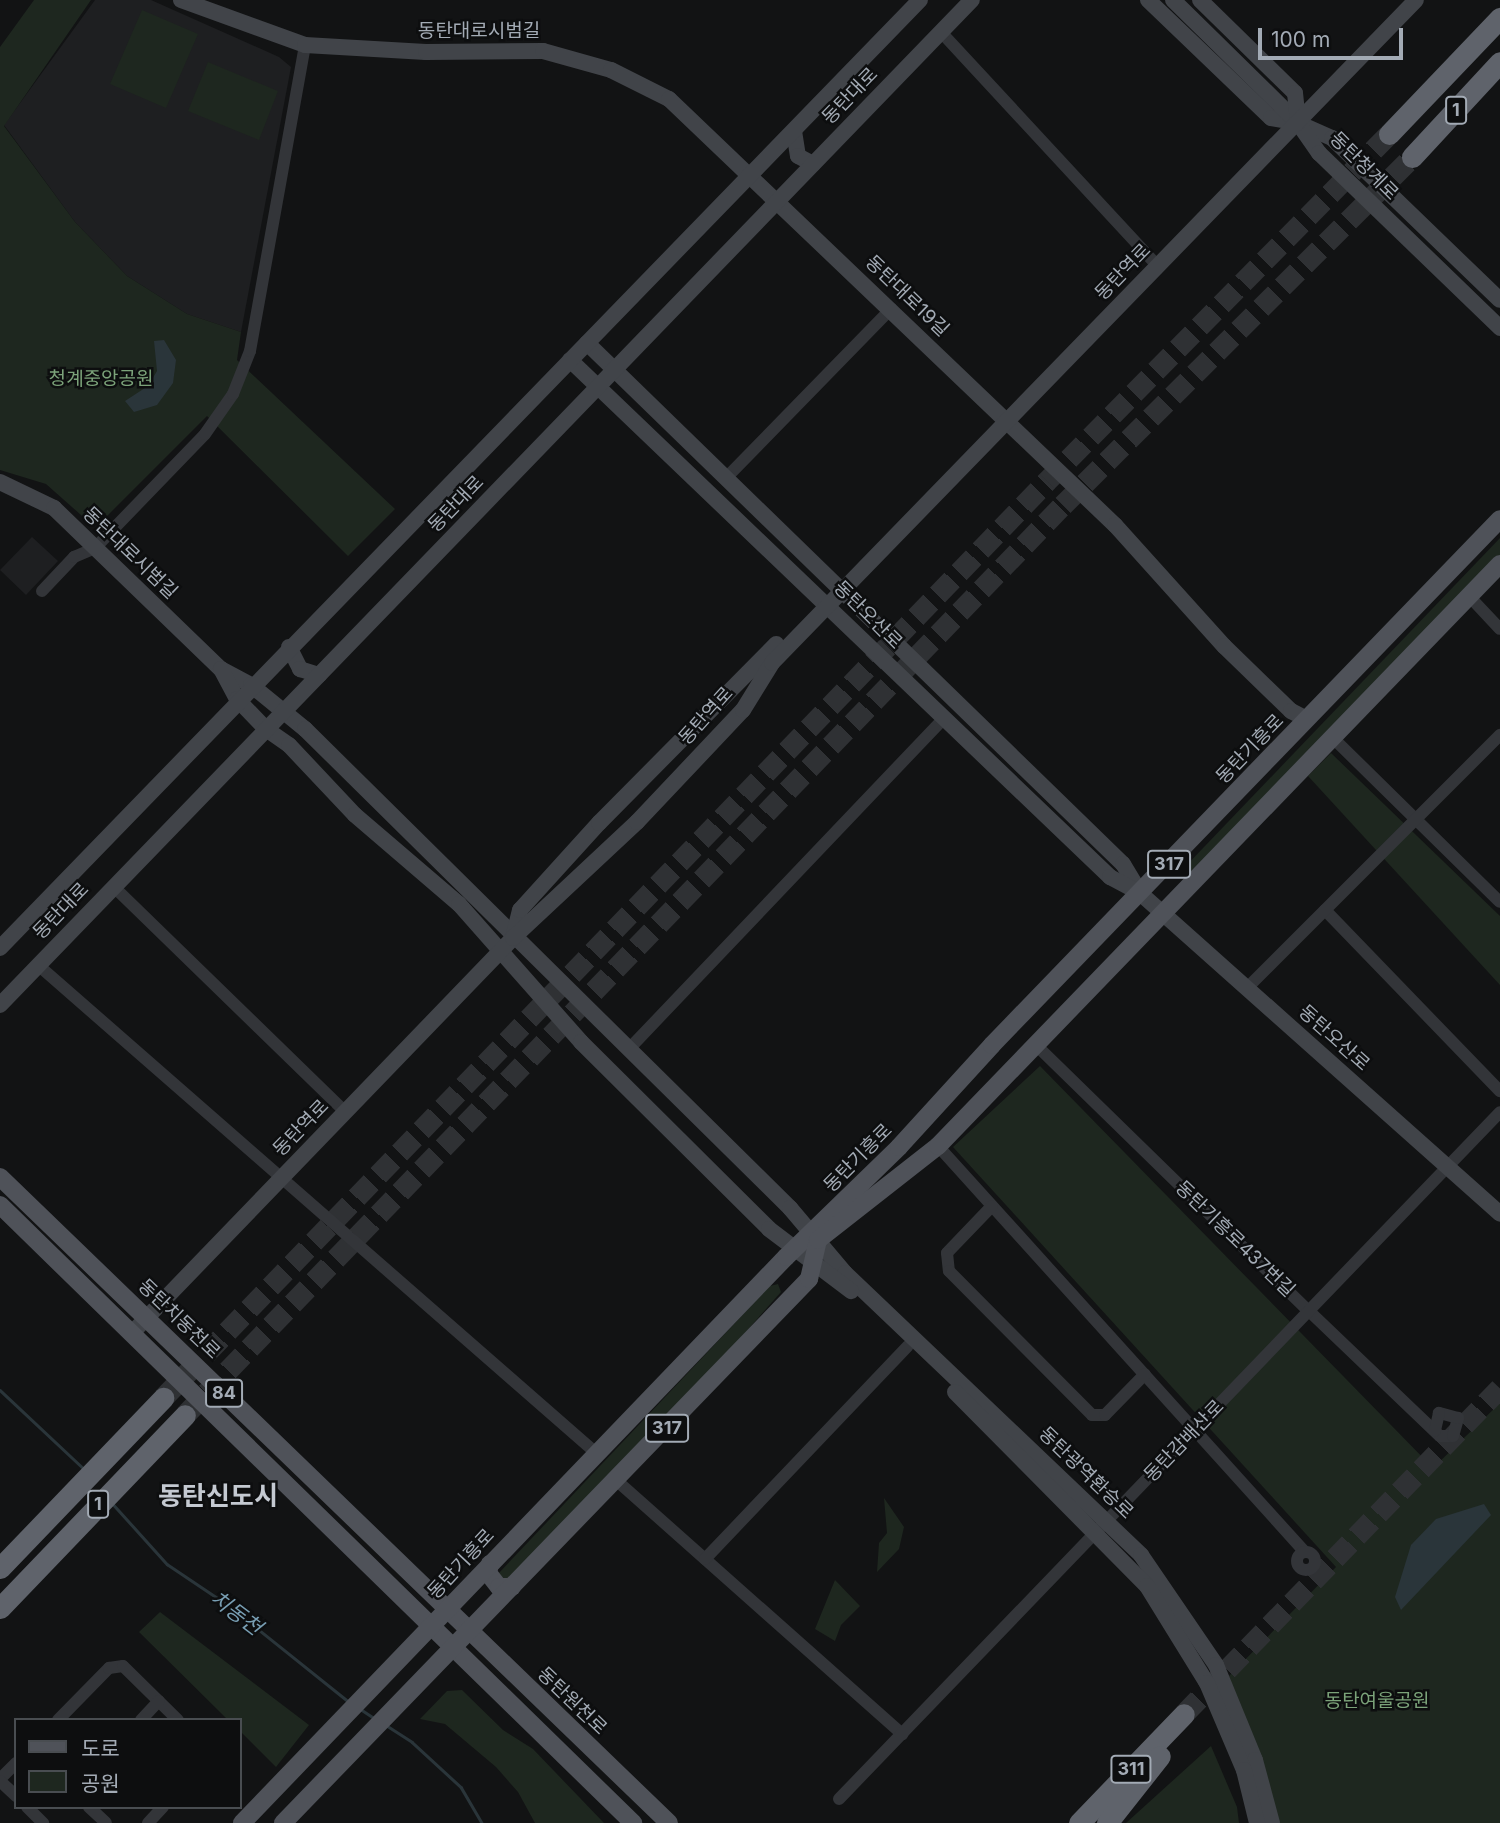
<!DOCTYPE html>
<meta charset="utf-8">
<style>
body{margin:0}
#map{position:relative;width:1500px;height:1823px;overflow:hidden;background:#121314;font-family:Inter,"Noto Sans KR",sans-serif}
div>[style]{position:absolute}
.built>*{inset:0;background:#1e1f21}
.green>*{inset:0;background:#1e271f}
.water>*{inset:0;background:#2a353a}
.stream>*{height:2.5px;margin:-1.25px;padding:0 1.25px;transform-origin:1.25px;border-radius:1.25px;background:#2a353a}
.highway-tunnel>*{height:21px;margin-top:-10.5px;transform-origin:0;background:repeating-linear-gradient(90deg,#2f3134 0 21px,transparent 0 31px)}
.street>*{height:12px;margin:-6px;padding:0 6px;transform-origin:6px;border-radius:6px;background:#333539}
.street>.ring{margin:-6px;padding:0;box-sizing:content-box;background:none;border:12px solid #333539;border-radius:50%}
.secondary>*{height:16px;margin:-8px;padding:0 8px;transform-origin:8px;border-radius:8px;background:#414449}
.primary>*{height:18px;margin:-9px;padding:0 9px;transform-origin:9px;border-radius:9px;background:#4f5259}
.highway>*{height:21px;margin:-10.5px;padding:0 10.5px;transform-origin:10.5px;border-radius:10.5px;background:#5f636b}
span{translate:-50% -50%;white-space:nowrap;text-align:center;line-height:1.15;-webkit-text-stroke:5px #0d0e0f;paint-order:stroke}
.shield-label span{padding:2px 5px;background:#0d0e0f;border:2px solid;border-radius:5px;-webkit-text-stroke-width:0}
.shield-label{font-size:18px;color:#a3abb5;font-weight:700}
.street-label{font-size:19px;color:#a3abb5}
.park-label{font-size:19px;color:#7ba279}
.water-label{font-size:21px;color:#789eb3;font-style:italic}
.district-label{font-size:26px;color:#c4c9d1;font-weight:700}
.legend{position:absolute;left:14px;top:1718px;width:228px;height:91px;box-sizing:border-box;background:#0d0e0f;border:2px solid #494d51;margin:0;padding:9px 12px;list-style:none;font-size:21px;color:#a3abb5}
.legend li{display:flex;align-items:center;gap:14px;height:35px}
.legend b{width:35px;border:2px solid #494d51}
.scale{position:absolute;left:1258px;top:28px;width:145px;height:32px;box-sizing:border-box;border:4px solid #a3abb5;border-top:0;padding-left:9px;font-size:21px;line-height:24px;white-space:nowrap;color:#a3abb5;-webkit-text-stroke:5px #0d0e0f;paint-order:stroke}
</style>
<div id="map">
<div class="built">
<i style="clip-path:polygon(95px 0,151px 0,279px 57px,291px 67px,241px 332px,187px 314px,127px 276px,75px 222px,4px 125px)"></i>
<i style="clip-path:polygon(32px 537px,58px 561px,26px 595px,0 570px)"></i>
</div>
<div class="green">
<i style="clip-path:polygon(34px 0,91px 0,4px 126px,75px 222px,127px 276px,187px 314px,241px 332px,237px 360px,395px 509px,348px 556px,207px 416px,100px 523px,90px 523px,46px 484px,0 470px,0 47px)"></i>
<i style="clip-path:polygon(142px 10px,198px 34px,166px 108px,110px 84px)"></i>
<i style="clip-path:polygon(208px 62px,278px 91px,259px 140px,188px 111px)"></i>
<i style="clip-path:polygon(1500px 538px,1500px 555px,1190px 877px,1182px 870px)"></i>
<i style="clip-path:polygon(1331px 753px,1500px 916px,1500px 985px,1308px 776px)"></i>
<i style="clip-path:polygon(1040px 1066px,1433px 1468px,1500px 1403px,1500px 1823px,1277px 1823px,1229px 1676px,1336px 1567px,953px 1147px)"></i>
<i style="clip-path:polygon(778px 1284px,781px 1292px,679px 1408px,505px 1581px,497px 1575px,770px 1286px)"></i>
<i style="clip-path:polygon(884px 1498px,904px 1527px,899px 1549px,877px 1572px,879px 1543px,887px 1533px)"></i>
<i style="clip-path:polygon(835px 1580px,860px 1606px,841px 1625px,835px 1641px,815px 1629px)"></i>
<i style="clip-path:polygon(160px 1612px,309px 1725px,276px 1767px,240px 1731px,240px 1720px,228px 1720px,139px 1632px)"></i>
<i style="clip-path:polygon(462px 1690px,503px 1730px,533px 1749px,604px 1823px,535px 1823px,518px 1792px,496px 1767px,445px 1724px,420px 1719px,447px 1691px)"></i>
<i style="clip-path:polygon(1211px 1746px,1237px 1807px,1239px 1823px,1126px 1823px)"></i>
</div>
<div class="water">
<i style="clip-path:polygon(164px 340px,176px 360px,173px 383px,157px 405px,134px 412px,125px 401px,148px 386px,157px 371px,154px 341px)"></i>
<i style="clip-path:polygon(1484px 1504px,1491px 1515px,1401px 1610px,1395px 1597px,1411px 1545px,1436px 1519px)"></i>
</div>
<div class="stream">
<i style="left:0;top:1390px;width:115px;rotate:43.2deg"></i>
<i style="left:113px;top:1504px;width:81px;rotate:48deg"></i>
<i style="left:167px;top:1564px;width:73px;rotate:33.9deg"></i>
<i style="left:228px;top:1605px;width:154px;rotate:38.7deg"></i>
<i style="left:362px;top:1710px;width:14px;rotate:34deg"></i>
<i style="left:386px;top:1725px;width:31px;rotate:33deg"></i>
<i style="left:412px;top:1742px;width:67px;rotate:42.6deg"></i>
<i style="left:461px;top:1787px;width:42px;rotate:59.7deg"></i>
</div>
<div class="highway-tunnel">
<i style="left:163px;top:1398px;width:1274px;rotate:-46.05deg"></i>
<i style="left:1047px;top:481px;width:487px;rotate:-45.4deg"></i>
<i style="left:185px;top:1415px;width:1265px;rotate:-46.03deg"></i>
<i style="left:1063px;top:505px;width:493px;rotate:-44.9deg"></i>
<i style="left:1184px;top:1714px;width:454px;rotate:-45.9deg"></i>
</div>
<div class="street">
<i style="left:941px;top:32px;width:319px;rotate:47.2deg"></i>
<i style="left:725px;top:479px;width:238px;rotate:-45.7deg"></i>
<i style="left:42px;top:591px;width:47px;rotate:-46.7deg"></i>
<i style="left:74px;top:557px;width:23px;rotate:-23deg"></i>
<i style="left:95px;top:548px;width:158px;rotate:-46deg"></i>
<i style="left:205px;top:434px;width:49px;rotate:-55deg"></i>
<i style="left:233px;top:394px;width:46px;rotate:-68.4deg"></i>
<i style="left:250px;top:351px;width:311px;rotate:-79.8deg"></i>
<i style="left:1469px;top:596px;width:45px;rotate:46.8deg"></i>
<i style="left:1332px;top:737px;width:235px;rotate:44.5deg"></i>
<i style="left:114px;top:887px;width:322px;rotate:44.2deg"></i>
<i style="left:1325px;top:910px;width:252px;rotate:46deg"></i>
<i style="left:38px;top:965px;width:741px;rotate:41.17deg"></i>
<i style="left:1247px;top:988px;width:358px;rotate:-45deg"></i>
<i style="left:1036px;top:1045px;width:381px;rotate:44.3deg"></i>
<i style="left:1309px;top:1311px;width:181px;rotate:43.7deg"></i>
<i style="left:1440px;top:1436px;width:13px"></i>
<i style="left:1453px;top:1436px;width:19px;rotate:-74deg"></i>
<i style="left:1458px;top:1418px;width:20px;rotate:-165deg"></i>
<i style="left:1439px;top:1413px;width:18px;rotate:103deg"></i>
<i style="left:628px;top:1050px;width:457px;rotate:-46.4deg"></i>
<i style="left:938px;top:1146px;width:546px;rotate:47.9deg"></i>
<i style="left:992px;top:1206px;width:65px;rotate:133.8deg"></i>
<i style="left:947px;top:1253px;width:18px;rotate:84deg"></i>
<i style="left:949px;top:1271px;width:203px;rotate:45.2deg"></i>
<i style="left:1092px;top:1415px;width:13px"></i>
<i style="left:1105px;top:1415px;width:57px;rotate:-45.7deg"></i>
<i style="left:616px;top:1480px;width:383px;rotate:41.6deg"></i>
<i class="ring" style="left:1297px;top:1552px;width:6px;height:6px"></i>
<i style="left:705px;top:1559px;width:294px;rotate:-46.4deg"></i>
<i style="left:58px;top:1720px;width:73px;rotate:-45.6deg"></i>
<i style="left:109px;top:1668px;width:14px;rotate:-8deg"></i>
<i style="left:123px;top:1666px;width:77px;rotate:44.5deg"></i>
<i style="left:141px;top:1720px;width:26px;rotate:-47deg"></i>
<i style="left:0;top:1779px;width:23px;rotate:-45deg"></i>
<i style="left:0;top:1781px;width:22px;rotate:43deg"></i>
<i style="left:839px;top:1799px;width:953px;rotate:-46.1deg"></i>
<i style="left:27px;top:1807px;width:23px;rotate:45deg"></i>
<i style="left:89px;top:1807px;width:23px;rotate:43deg"></i>
<i style="left:148px;top:1823px;width:22px;rotate:-47deg"></i>
</div>
<div class="secondary">
<i style="left:181px;top:0;width:132px;rotate:19.9deg"></i>
<i style="left:305px;top:45px;width:121px;rotate:3.3deg"></i>
<i style="left:426px;top:52px;width:117px;rotate:-0.5deg"></i>
<i style="left:543px;top:51px;width:71px;rotate:15.6deg"></i>
<i style="left:611px;top:70px;width:65px;rotate:26.6deg"></i>
<i style="left:669px;top:99px;width:617px;rotate:43.69deg"></i>
<i style="left:1115px;top:525px;width:163px;rotate:48deg"></i>
<i style="left:1224px;top:646px;width:93px;rotate:44.1deg"></i>
<i style="left:1291px;top:711px;width:18px;rotate:27deg"></i>
<i style="left:1148px;top:0;width:170px;rotate:43.8deg"></i>
<i style="left:1271px;top:118px;width:27px;rotate:10deg"></i>
<i style="left:1298px;top:123px;width:37px;rotate:24deg"></i>
<i style="left:1332px;top:138px;width:233px;rotate:44deg"></i>
<i style="left:1173px;top:0;width:175px;rotate:44.5deg"></i>
<i style="left:1298px;top:123px;width:37px;rotate:55deg"></i>
<i style="left:1319px;top:153px;width:252px;rotate:44deg"></i>
<i style="left:1200px;top:0;width:133px;rotate:44.4deg"></i>
<i style="left:1295px;top:93px;width:30px;rotate:84deg"></i>
<i style="left:794px;top:131px;width:25px;rotate:81deg"></i>
<i style="left:798px;top:156px;width:17px;rotate:28deg"></i>
<i style="left:587px;top:343px;width:747px;rotate:44.19deg"></i>
<i style="left:1123px;top:864px;width:31px;rotate:59deg"></i>
<i style="left:570px;top:360px;width:748px;rotate:43.75deg"></i>
<i style="left:1110px;top:877px;width:34px;rotate:28deg"></i>
<i style="left:1140px;top:893px;width:482px;rotate:41.7deg"></i>
<i style="left:0;top:482px;width:60px;rotate:25.7deg"></i>
<i style="left:54px;top:508px;width:232px;rotate:44deg"></i>
<i style="left:221px;top:669px;width:34px;rotate:28deg"></i>
<i style="left:251px;top:685px;width:70px;rotate:39.2deg"></i>
<i style="left:305px;top:729px;width:682px;rotate:44.64deg"></i>
<i style="left:790px;top:1208px;width:85px;rotate:49.8deg"></i>
<i style="left:845px;top:1273px;width:409px;rotate:43.6deg"></i>
<i style="left:1141px;top:1555px;width:133px;rotate:55.7deg"></i>
<i style="left:1216px;top:1665px;width:103px;rotate:67.7deg"></i>
<i style="left:1255px;top:1760px;width:65px;rotate:74.9deg"></i>
<i style="left:289px;top:647px;width:25px;rotate:63deg"></i>
<i style="left:300px;top:669px;width:20px;rotate:18deg"></i>
<i style="left:221px;top:669px;width:34px;rotate:62deg"></i>
<i style="left:237px;top:699px;width:42px;rotate:46deg"></i>
<i style="left:266px;top:729px;width:28px;rotate:35deg"></i>
<i style="left:289px;top:745px;width:96px;rotate:46.7deg"></i>
<i style="left:355px;top:815px;width:137px;rotate:40.6deg"></i>
<i style="left:459px;top:904px;width:184px;rotate:48.5deg"></i>
<i style="left:581px;top:1042px;width:265px;rotate:44.8deg"></i>
<i style="left:769px;top:1229px;width:103px;rotate:37.1deg"></i>
<i style="left:513px;top:938px;width:29px;rotate:-76deg"></i>
<i style="left:520px;top:910px;width:118px;rotate:-47.8deg"></i>
<i style="left:599px;top:823px;width:252px;rotate:-45.3deg"></i>
<i style="left:0;top:948px;width:1321px;rotate:-45.86deg"></i>
<i style="left:0;top:1005px;width:1398px;rotate:-45.96deg"></i>
<i style="left:132px;top:1333px;width:549px;rotate:-46.03deg"></i>
<i style="left:513px;top:938px;width:170px;rotate:-43.1deg"></i>
<i style="left:637px;top:822px;width:154px;rotate:-46.6deg"></i>
<i style="left:743px;top:710px;width:55px;rotate:-58.3deg"></i>
<i style="left:772px;top:663px;width:924px;rotate:-45.83deg"></i>
<i style="left:955px;top:1392px;width:273px;rotate:45.3deg"></i>
<i style="left:1147px;top:1586px;width:114px;rotate:58.3deg"></i>
<i style="left:1207px;top:1683px;width:95px;rotate:67deg"></i>
<i style="left:1244px;top:1770px;width:55px;rotate:76.2deg"></i>
</div>
<div class="primary">
<i style="left:0;top:1177px;width:930px;rotate:44deg"></i>
<i style="left:0;top:1205px;width:885px;rotate:44.31deg"></i>
<i style="left:490px;top:1564px;width:9px;rotate:103deg"></i>
<i style="left:488px;top:1573px;width:18px;rotate:52deg"></i>
<i style="left:499px;top:1587px;width:13px"></i>
<i style="left:242px;top:1823px;width:785px;rotate:-46.14deg"></i>
<i style="left:786px;top:1257px;width:158px;rotate:-44.2deg"></i>
<i style="left:899px;top:1147px;width:138px;rotate:-47.6deg"></i>
<i style="left:992px;top:1045px;width:731px;rotate:-46deg"></i>
<i style="left:283px;top:1823px;width:757px;rotate:-45.96deg"></i>
<i style="left:809px;top:1279px;width:40px;rotate:-77deg"></i>
<i style="left:818px;top:1240px;width:152px;rotate:-38.1deg"></i>
<i style="left:938px;top:1146px;width:809px;rotate:-46deg"></i>
</div>
<div class="highway">
<i style="left:1389px;top:134px;width:161px;rotate:-46.3deg"></i>
<i style="left:1412px;top:157px;width:129px;rotate:-47.2deg"></i>
<i style="left:0;top:1568px;width:236px;rotate:-46.2deg"></i>
<i style="left:0;top:1608px;width:267px;rotate:-46.2deg"></i>
<i style="left:1079px;top:1823px;width:151px;rotate:-46.1deg"></i>
<i style="left:1107px;top:1823px;width:85px;rotate:-51.7deg"></i>
</div>
<div class="shield-label">
<span style="left:1456px;top:110px">1</span>
<span style="left:1169px;top:864px">317</span>
<span style="left:224px;top:1393px">84</span>
<span style="left:667px;top:1428px">317</span>
<span style="left:98px;top:1504px">1</span>
<span style="left:1131px;top:1769px">311</span>
</div>
<div class="street-label">
<span style="left:479px;top:31px">동탄대로시범길</span>
<span style="left:850px;top:96px;rotate:-46deg">동탄대로</span>
<span style="left:1364px;top:166px;rotate:45deg">동탄청계로</span>
<span style="left:1123px;top:272px;rotate:-46deg">동탄역로</span>
<span style="left:907px;top:296px;rotate:44deg">동탄대로19길</span>
<span style="left:456px;top:504px;rotate:-46deg">동탄대로</span>
<span style="left:130px;top:553px;rotate:44deg">동탄대로시범길</span>
<span style="left:868px;top:615px;rotate:45deg">동탄오산로</span>
<span style="left:706px;top:716px;rotate:-48deg">동탄역로</span>
<span style="left:1250px;top:749px;rotate:-46deg">동탄기흥로</span>
<span style="left:61px;top:911px;rotate:-46deg">동탄대로</span>
<span style="left:1334px;top:1038px;rotate:42deg">동탄오산로</span>
<span style="left:301px;top:1128px;rotate:-46deg">동탄역로</span>
<span style="left:858px;top:1158px;rotate:-45deg">동탄기흥로</span>
<span style="left:1235px;top:1239px;rotate:44deg">동탄기흥로437번길</span>
<span style="left:179px;top:1319px;rotate:44deg">동탄치동천로</span>
<span style="left:1184px;top:1441px;rotate:-46deg">동탄감배산로</span>
<span style="left:1086px;top:1473px;rotate:44deg">동탄광역환승로</span>
<span style="left:461px;top:1564px;rotate:-47deg">동탄기흥로</span>
<span style="left:572px;top:1701px;rotate:44deg">동탄원천로</span>
</div>
<div class="park-label">
<span style="left:101px;top:379px">청계중앙공원</span>
<span style="left:1377px;top:1701px">동탄여울공원</span>
</div>
<div class="water-label">
<span style="left:236px;top:1613px;rotate:37deg">치동천</span>
</div>
<div class="district-label">
<span style="left:218px;top:1496px">동탄신도시</span>
</div>
<ul class="legend">
<li><b style="height:9px;background:#4f5259"></b>도로</li>
<li><b style="height:19px;background:#1e271f"></b>공원</li>
</ul>
<div class="scale">100 m</div>
</div>
